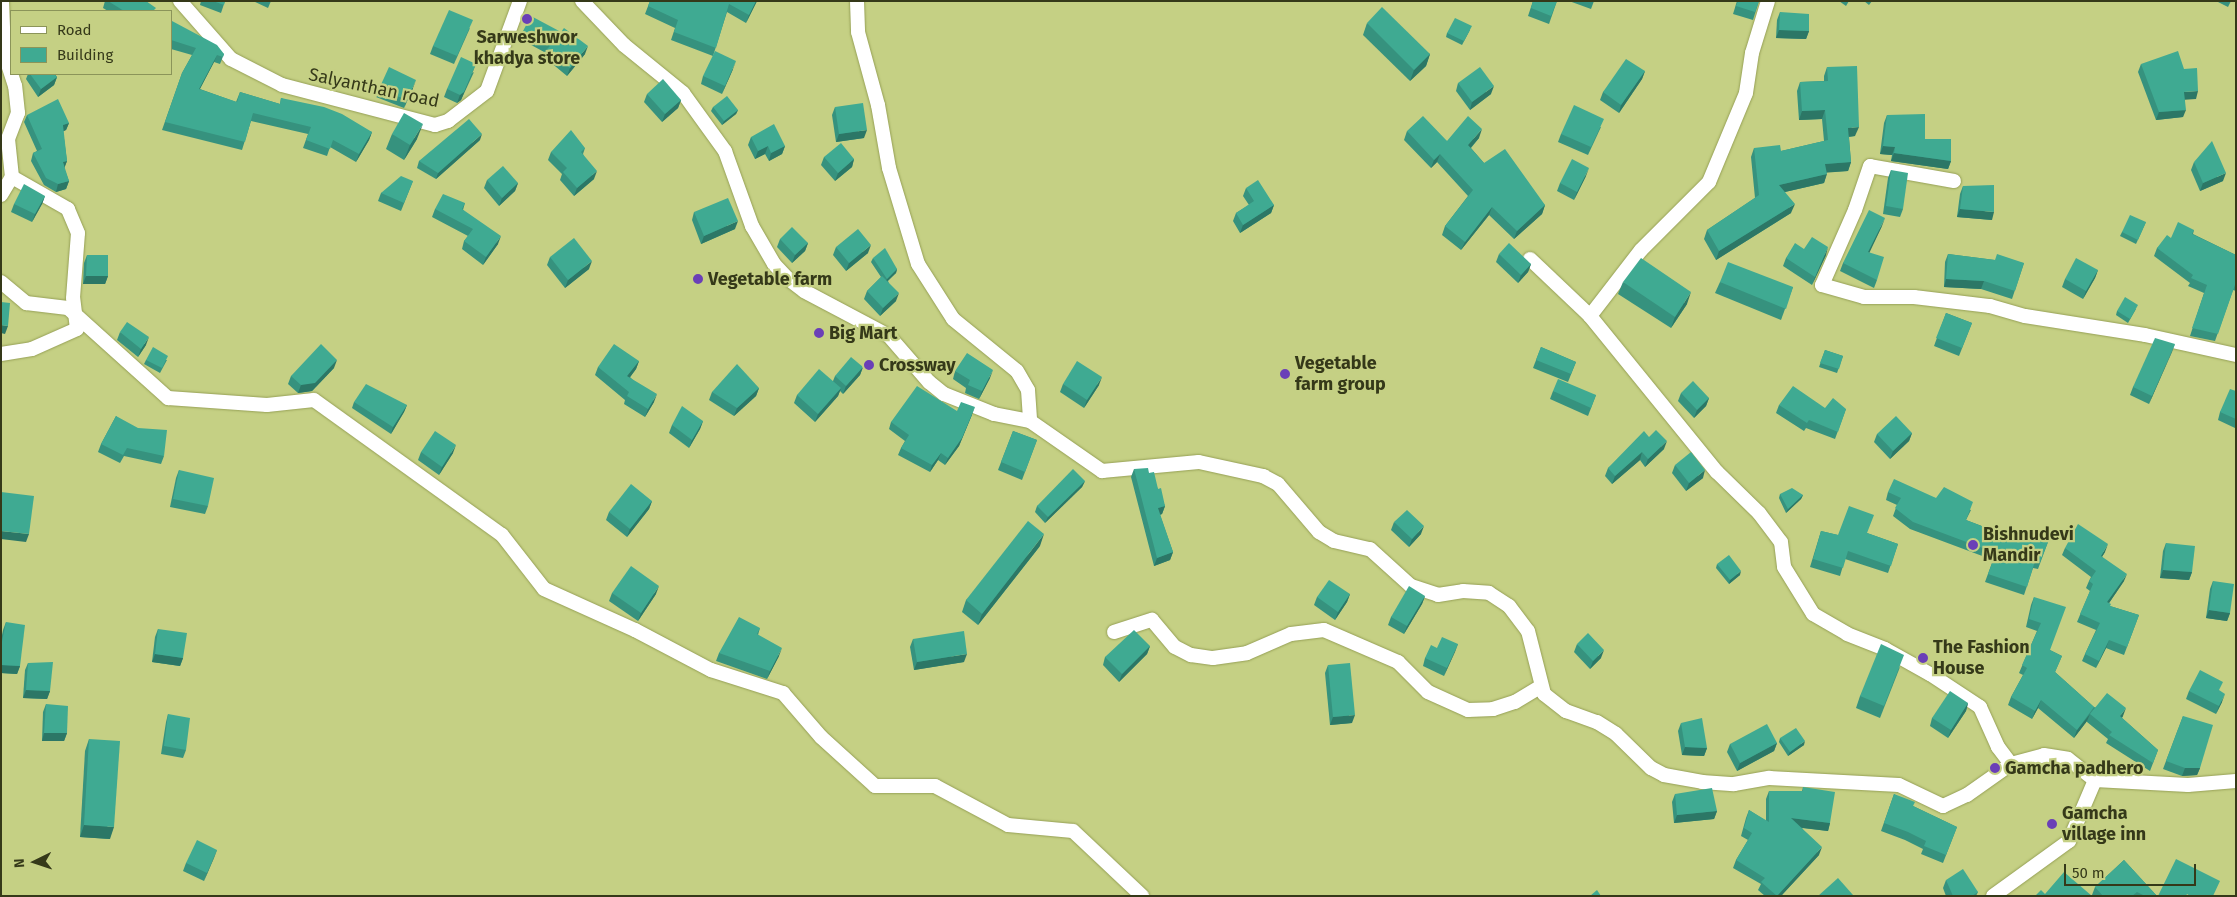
<!DOCTYPE html>
<style>
body{margin:0}
#map{position:relative;width:2237px;height:897px;overflow:hidden;background:#c5d084;font-family:"Fira Sans",sans-serif}
div>[style]{position:absolute}
.roads{filter:drop-shadow(0 0 1px #96a056) drop-shadow(0 0 1px #96a056)}
.street>*{height:14px;margin:-7px;padding:0 7px;transform-origin:7px;border-radius:7px;background:#fff}
.wall>*{inset:0;background:#36927e}
.shaded-wall>*{inset:0;background:#2c7766}
.building>*{inset:0;background:#3faa92}
.dots>*{width:14px;height:14px;translate:-50% -50%;box-sizing:border-box;border:2px solid #c5d084;border-radius:50%}
span{translate:-50% -50%;white-space:nowrap;text-align:center;line-height:1.15;-webkit-text-stroke:4.5px #c5d084;paint-order:stroke}
.poi-label{font-size:18px;color:#353919;font-weight:700}
.left{translate:0 -50%;text-align:left}
.street-label{font-size:18px;color:#353919}
.frame{position:absolute;inset:0;border:2px solid #353919;pointer-events:none}
.legend{position:absolute;left:10px;top:10px;width:162px;height:65px;box-sizing:border-box;background:#c5d084;border:1px solid #8b9459;margin:0;padding:6px 9px;list-style:none;font-size:15px;color:#353919}
.legend li{display:flex;align-items:center;gap:10px;height:25px}
.legend b{width:25px;border:1px solid #8b9459}
.north{position:absolute;left:10px;top:837px;width:50px;height:50px;-webkit-text-stroke:4px #c5d084;paint-order:stroke;rotate:266deg;font-size:14px;font-weight:700;line-height:20px;text-align:center;color:#353919}
.north::after{content:'';display:block;margin:auto;width:18px;height:22px;background:#353919;clip-path:polygon(50% 0,100% 100%,50% 72%,0 100%)}
.scale{position:absolute;left:2064px;top:864px;width:132px;height:22px;box-sizing:border-box;border:2px solid #353919;border-top:0;padding-left:6px;font-size:15px;line-height:18px;white-space:nowrap;color:#353919;-webkit-text-stroke:4px #c5d084;paint-order:stroke}
</style>
<div id="map">
<div class="roads">
<div class="street">
<i style="left:180px;top:1px;width:77px;rotate:48.7deg"></i>
<i style="left:231px;top:59px;width:57px;rotate:27deg"></i>
<i style="left:282px;top:85px;width:158px;rotate:14.7deg"></i>
<i style="left:435px;top:125px;width:14px;rotate:-17deg"></i>
<i style="left:448px;top:121px;width:49px;rotate:-37.6deg"></i>
<i style="left:487px;top:91px;width:96px;rotate:-69.9deg"></i>
<i style="left:582px;top:1px;width:61px;rotate:46.3deg"></i>
<i style="left:624px;top:45px;width:76px;rotate:39.1deg"></i>
<i style="left:683px;top:93px;width:72px;rotate:54.1deg"></i>
<i style="left:725px;top:151px;width:80px;rotate:70.2deg"></i>
<i style="left:752px;top:226px;width:44px;rotate:59.9deg"></i>
<i style="left:774px;top:264px;width:19px;rotate:47deg"></i>
<i style="left:787px;top:278px;width:21px;rotate:37deg"></i>
<i style="left:804px;top:291px;width:96px;rotate:27.9deg"></i>
<i style="left:889px;top:336px;width:61px;rotate:49deg"></i>
<i style="left:929px;top:382px;width:19px;rotate:39deg"></i>
<i style="left:944px;top:394px;width:54px;rotate:21.8deg"></i>
<i style="left:994px;top:414px;width:37px;rotate:11deg"></i>
<i style="left:1030px;top:421px;width:88px;rotate:34.8deg"></i>
<i style="left:1102px;top:471px;width:97px;rotate:-5.3deg"></i>
<i style="left:1199px;top:462px;width:66px;rotate:12.3deg"></i>
<i style="left:1263px;top:476px;width:17px;rotate:28deg"></i>
<i style="left:1278px;top:484px;width:63px;rotate:49.5deg"></i>
<i style="left:1319px;top:532px;width:17px;rotate:31deg"></i>
<i style="left:1334px;top:541px;width:37px;rotate:13deg"></i>
<i style="left:1370px;top:549px;width:55px;rotate:42.1deg"></i>
<i style="left:1411px;top:586px;width:28px;rotate:18deg"></i>
<i style="left:1438px;top:595px;width:25px;rotate:-9deg"></i>
<i style="left:1463px;top:591px;width:26px;rotate:4deg"></i>
<i style="left:1489px;top:593px;width:24px;rotate:33deg"></i>
<i style="left:1509px;top:606px;width:31px;rotate:53deg"></i>
<i style="left:1528px;top:631px;width:65px;rotate:75.7deg"></i>
<i style="left:1544px;top:694px;width:28px;rotate:38deg"></i>
<i style="left:1566px;top:711px;width:33px;rotate:20deg"></i>
<i style="left:1597px;top:722px;width:22px;rotate:32deg"></i>
<i style="left:1616px;top:734px;width:49px;rotate:44.2deg"></i>
<i style="left:1651px;top:768px;width:15px;rotate:28deg"></i>
<i style="left:1664px;top:775px;width:39px;rotate:10deg"></i>
<i style="left:1702px;top:782px;width:32px;rotate:4deg"></i>
<i style="left:1734px;top:784px;width:36px;rotate:-10deg"></i>
<i style="left:1769px;top:778px;width:130px;rotate:3.1deg"></i>
<i style="left:1899px;top:785px;width:49px;rotate:25.5deg"></i>
<i style="left:1943px;top:806px;width:26px;rotate:-25deg"></i>
<i style="left:1967px;top:795px;width:54px;rotate:-35.2deg"></i>
<i style="left:2011px;top:764px;width:34px;rotate:-15deg"></i>
<i style="left:2044px;top:755px;width:24px;rotate:9deg"></i>
<i style="left:2068px;top:759px;width:34px;rotate:38deg"></i>
<i style="left:857px;top:1px;width:31px;rotate:88deg"></i>
<i style="left:858px;top:32px;width:76px;rotate:74.7deg"></i>
<i style="left:878px;top:105px;width:64px;rotate:80.1deg"></i>
<i style="left:889px;top:168px;width:100px;rotate:73.2deg"></i>
<i style="left:918px;top:264px;width:65px;rotate:57.5deg"></i>
<i style="left:953px;top:319px;width:82px;rotate:39.1deg"></i>
<i style="left:1017px;top:371px;width:22px;rotate:60deg"></i>
<i style="left:1028px;top:390px;width:31px;rotate:86deg"></i>
<i style="left:1954px;top:181px;width:85px;rotate:-169.9deg"></i>
<i style="left:1870px;top:166px;width:46px;rotate:108.8deg"></i>
<i style="left:1855px;top:210px;width:82px;rotate:113.7deg"></i>
<i style="left:1822px;top:285px;width:44px;rotate:15.9deg"></i>
<i style="left:1864px;top:297px;width:50px"></i>
<i style="left:1914px;top:297px;width:77px;rotate:6.8deg"></i>
<i style="left:1990px;top:306px;width:36px;rotate:16deg"></i>
<i style="left:2025px;top:316px;width:121px;rotate:9deg"></i>
<i style="left:2145px;top:335px;width:93px;rotate:12.4deg"></i>
<i style="left:1px;top:195px;width:21px;rotate:-59deg"></i>
<i style="left:12px;top:177px;width:38px;rotate:-96deg"></i>
<i style="left:8px;top:139px;width:28px;rotate:-69deg"></i>
<i style="left:18px;top:113px;width:27px;rotate:-96deg"></i>
<i style="left:15px;top:86px;width:35px;rotate:-108deg"></i>
<i style="left:4px;top:53px;width:52px;rotate:-92.2deg"></i>
<i style="left:1530px;top:259px;width:83px;rotate:43.5deg"></i>
<i style="left:1590px;top:316px;width:201px;rotate:50.9deg"></i>
<i style="left:1717px;top:472px;width:59px;rotate:44.3deg"></i>
<i style="left:1759px;top:513px;width:36px;rotate:53deg"></i>
<i style="left:1781px;top:542px;width:25px;rotate:83deg"></i>
<i style="left:1784px;top:567px;width:55px;rotate:58.3deg"></i>
<i style="left:1813px;top:614px;width:39px;rotate:30deg"></i>
<i style="left:1847px;top:634px;width:41px;rotate:21.5deg"></i>
<i style="left:1885px;top:649px;width:51px;rotate:29.1deg"></i>
<i style="left:1930px;top:674px;width:60px;rotate:33.4deg"></i>
<i style="left:1980px;top:707px;width:44px;rotate:65.8deg"></i>
<i style="left:1998px;top:747px;width:21px;rotate:53deg"></i>
<i style="left:1px;top:282px;width:33px;rotate:40deg"></i>
<i style="left:26px;top:303px;width:42px;rotate:6.8deg"></i>
<i style="left:68px;top:308px;width:135px;rotate:42deg"></i>
<i style="left:168px;top:398px;width:99px;rotate:4deg"></i>
<i style="left:267px;top:405px;width:47px;rotate:-6.1deg"></i>
<i style="left:314px;top:400px;width:231px;rotate:35.7deg"></i>
<i style="left:502px;top:535px;width:68px;rotate:52.1deg"></i>
<i style="left:544px;top:589px;width:100px;rotate:24.3deg"></i>
<i style="left:635px;top:630px;width:86px;rotate:27.8deg"></i>
<i style="left:711px;top:670px;width:76px;rotate:17.7deg"></i>
<i style="left:783px;top:693px;width:58px;rotate:49.2deg"></i>
<i style="left:821px;top:737px;width:73px;rotate:42.2deg"></i>
<i style="left:875px;top:786px;width:60px"></i>
<i style="left:935px;top:786px;width:83px;rotate:28.1deg"></i>
<i style="left:1008px;top:825px;width:65px;rotate:5.3deg"></i>
<i style="left:1073px;top:831px;width:95px;rotate:43.3deg"></i>
<i style="left:1590px;top:316px;width:83px;rotate:-52.3deg"></i>
<i style="left:1641px;top:250px;width:96px;rotate:-45deg"></i>
<i style="left:1709px;top:182px;width:96px;rotate:-67.4deg"></i>
<i style="left:1746px;top:93px;width:40px;rotate:-81.5deg"></i>
<i style="left:1752px;top:53px;width:54px;rotate:-72.9deg"></i>
<i style="left:1px;top:354px;width:31px;rotate:-9deg"></i>
<i style="left:32px;top:349px;width:49px;rotate:-24deg"></i>
<i style="left:77px;top:329px;width:31px;rotate:-97deg"></i>
<i style="left:73px;top:298px;width:65px;rotate:-85.6deg"></i>
<i style="left:78px;top:233px;width:26px;rotate:-113deg"></i>
<i style="left:68px;top:209px;width:64px;rotate:-150.3deg"></i>
<i style="left:1114px;top:632px;width:40px;rotate:-18deg"></i>
<i style="left:1152px;top:620px;width:35px;rotate:50deg"></i>
<i style="left:1175px;top:647px;width:18px;rotate:27deg"></i>
<i style="left:1191px;top:655px;width:22px;rotate:8deg"></i>
<i style="left:1213px;top:658px;width:34px;rotate:-8deg"></i>
<i style="left:1247px;top:653px;width:48px;rotate:-23.4deg"></i>
<i style="left:1291px;top:634px;width:33px;rotate:-7deg"></i>
<i style="left:1324px;top:630px;width:81px;rotate:23.4deg"></i>
<i style="left:1398px;top:662px;width:42px;rotate:45deg"></i>
<i style="left:1428px;top:692px;width:44px;rotate:24.2deg"></i>
<i style="left:1468px;top:710px;width:25px;rotate:-2deg"></i>
<i style="left:1493px;top:709px;width:23px;rotate:-18deg"></i>
<i style="left:1515px;top:702px;width:29px;rotate:-31deg"></i>
<i style="left:1993px;top:896px;width:94px;rotate:-35.9deg"></i>
<i style="left:2069px;top:841px;width:66px;rotate:-66.9deg"></i>
<i style="left:2095px;top:780px;width:93px;rotate:3.1deg"></i>
<i style="left:2188px;top:785px;width:48px;rotate:-4.8deg"></i>
</div>
</div>
<div class="wall">
<i style="clip-path:polygon(105px 1px,146px 1px,154px 11px,108px 11px,103px 8px)"></i>
<i style="clip-path:polygon(201px 1px,225px 1px,221px 13px,200px 5px)"></i>
<i style="clip-path:polygon(253px 1px,271px 1px,268px 8px)"></i>
<i style="clip-path:polygon(650px 1px,757px 1px,746px 23px,727px 12px,713px 56px,671px 40px,675px 28px,645px 14px)"></i>
<i style="clip-path:polygon(1533px 1px,1557px 1px,1549px 24px,1528px 16px)"></i>
<i style="clip-path:polygon(1569px 1px,1594px 1px,1591px 9px)"></i>
<i style="clip-path:polygon(1737px 1px,1759px 1px,1753px 20px,1733px 14px)"></i>
<i style="clip-path:polygon(1839px 1px,1849px 1px,1846px 6px)"></i>
<i style="clip-path:polygon(1864px 1px,1872px 1px,1869px 5px)"></i>
<i style="clip-path:polygon(2216px 1px,2231px 1px,2228px 7px)"></i>
<i style="clip-path:polygon(1780px 12px,1809px 31px,1806px 39px,1776px 38px,1777px 20px)"></i>
<i style="clip-path:polygon(1367px 23px,1430px 54px,1426px 66px,1410px 81px,1363px 35px)"></i>
<i style="clip-path:polygon(171px 24px,224px 54px,220px 64px,214px 62px,200px 89px,236px 102px,240px 92px,280px 104px,281px 98px,372px 132px,369px 140px,356px 162px,330px 147px,327px 156px,303px 148px,308px 134px,251px 121px,242px 150px,162px 130px,182px 73px,192px 55px,171px 49px)"></i>
<i style="clip-path:polygon(470px 28px,454px 64px,430px 54px,433px 46px)"></i>
<i style="clip-path:polygon(1470px 30px,1462px 45px,1446px 37px,1447px 33px)"></i>
<i style="clip-path:polygon(523px 31px,585px 54px,567px 76px,544px 57px,546px 53px,520px 39px)"></i>
<i style="clip-path:polygon(2141px 64px,2196px 99px,2185px 99px,2183px 117px,2156px 120px,2138px 72px)"></i>
<i style="clip-path:polygon(1827px 67px,1855px 136px,1849px 137px,1851px 162px,1848px 171px,1827px 172px,1824px 183px,1785px 192px,1791px 213px,1716px 260px,1704px 239px,1707px 230px,1755px 198px,1751px 157px,1754px 148px,1781px 151px,1824px 141px,1822px 119px,1799px 120px,1797px 91px,1800px 82px,1824px 81px,1824px 76px)"></i>
<i style="clip-path:polygon(733px 69px,722px 94px,701px 84px,703px 76px)"></i>
<i style="clip-path:polygon(1645px 71px,1642px 79px,1619px 113px,1600px 100px,1603px 92px)"></i>
<i style="clip-path:polygon(474px 72px,461px 100px,457px 103px,444px 97px,447px 89px)"></i>
<i style="clip-path:polygon(28px 74px,56px 74px,55px 74px,57px 77px,54px 85px,38px 97px,26px 79px)"></i>
<i style="clip-path:polygon(1458px 83px,1491px 94px,1470px 110px,1456px 91px)"></i>
<i style="clip-path:polygon(413px 88px,404px 108px,376px 97px,379px 89px)"></i>
<i style="clip-path:polygon(647px 94px,681px 100px,678px 108px,662px 122px,644px 102px)"></i>
<i style="clip-path:polygon(713px 107px,738px 110px,736px 114px,722px 125px,711px 111px)"></i>
<i style="clip-path:polygon(835px 107px,864px 138px,836px 142px,832px 115px)"></i>
<i style="clip-path:polygon(27px 115px,69px 123px,66px 130px,63px 131px,67px 161px,64px 168px,69px 181px,66px 189px,56px 192px,44px 185px,31px 161px,33px 153px,37px 151px,24px 122px)"></i>
<i style="clip-path:polygon(1887px 115px,1925px 139px,1951px 161px,1948px 169px,1891px 161px,1892px 155px,1880px 154px,1884px 123px)"></i>
<i style="clip-path:polygon(1601px 127px,1588px 155px,1558px 142px,1561px 134px)"></i>
<i style="clip-path:polygon(1407px 131px,1447px 141px,1479px 138px,1471px 148px,1484px 163px,1545px 205px,1542px 214px,1514px 239px,1489px 215px,1461px 250px,1442px 235px,1445px 226px,1468px 196px,1437px 162px,1431px 168px,1404px 140px)"></i>
<i style="clip-path:polygon(392px 134px,417px 139px,404px 160px,386px 149px)"></i>
<i style="clip-path:polygon(751px 137px,785px 146px,782px 154px,769px 161px,765px 154px,755px 159px,748px 145px)"></i>
<i style="clip-path:polygon(480px 140px,436px 179px,417px 168px,419px 161px)"></i>
<i style="clip-path:polygon(585px 148px,583px 154px,594px 179px,574px 196px,560px 180px,562px 174px,548px 160px,551px 152px)"></i>
<i style="clip-path:polygon(824px 157px,854px 159px,852px 167px,835px 181px,821px 165px)"></i>
<i style="clip-path:polygon(2194px 162px,2223px 181px,2200px 191px,2191px 170px)"></i>
<i style="clip-path:polygon(1891px 170px,1903px 209px,1900px 217px,1883px 214px,1888px 178px)"></i>
<i style="clip-path:polygon(1586px 176px,1574px 200px,1557px 191px,1560px 183px)"></i>
<i style="clip-path:polygon(487px 180px,518px 183px,515px 191px,499px 206px,484px 188px)"></i>
<i style="clip-path:polygon(413px 181px,401px 211px,378px 201px,381px 193px)"></i>
<i style="clip-path:polygon(1963px 186px,1992px 220px,1957px 217px,1960px 194px)"></i>
<i style="clip-path:polygon(1246px 188px,1274px 205px,1271px 213px,1240px 233px,1233px 221px,1236px 213px,1249px 205px,1243px 196px)"></i>
<i style="clip-path:polygon(45px 196px,42px 204px,32px 222px,11px 212px,14px 204px)"></i>
<i style="clip-path:polygon(465px 203px,463px 210px,498px 244px,483px 265px,462px 249px,464px 241px,468px 236px,432px 217px,435px 209px)"></i>
<i style="clip-path:polygon(694px 212px,735px 229px,701px 244px,692px 220px)"></i>
<i style="clip-path:polygon(2146px 222px,2136px 244px,2120px 236px,2122px 232px)"></i>
<i style="clip-path:polygon(1882px 226px,1869px 252px,1877px 280px,1874px 288px,1840px 271px,1843px 263px)"></i>
<i style="clip-path:polygon(2194px 230px,2193px 234px,2236px 255px,2236px 291px,2233px 290px,2215px 341px,2190px 336px,2204px 293px,2188px 286px,2190px 283px,2154px 256px,2157px 248px,2171px 238px)"></i>
<i style="clip-path:polygon(780px 239px,808px 243px,805px 251px,792px 263px,777px 247px)"></i>
<i style="clip-path:polygon(836px 247px,868px 253px,846px 271px,833px 255px)"></i>
<i style="clip-path:polygon(1804px 249px,1826px 255px,1812px 285px,1783px 266px,1786px 258px)"></i>
<i style="clip-path:polygon(1499px 254px,1531px 264px,1528px 272px,1518px 283px,1496px 262px)"></i>
<i style="clip-path:polygon(1948px 254px,1995px 260px,2024px 263px,2012px 299px,1981px 289px,1944px 287px,1945px 262px)"></i>
<i style="clip-path:polygon(87px 255px,108px 276px,105px 284px,83px 284px,84px 263px)"></i>
<i style="clip-path:polygon(550px 257px,589px 269px,565px 288px,547px 265px)"></i>
<i style="clip-path:polygon(873px 258px,897px 269px,896px 273px,888px 281px,896px 301px,880px 316px,864px 299px,867px 291px,881px 277px,871px 262px)"></i>
<i style="clip-path:polygon(2098px 270px,2095px 278px,2083px 299px,2062px 287px,2065px 279px)"></i>
<i style="clip-path:polygon(1623px 282px,1687px 304px,1671px 328px,1618px 294px)"></i>
<i style="clip-path:polygon(1720px 282px,1793px 287px,1781px 320px,1715px 293px)"></i>
<i style="clip-path:polygon(2136px 309px,2128px 323px,2116px 315px,2117px 311px)"></i>
<i style="clip-path:polygon(1946px 313px,1972px 323px,1959px 356px,1934px 346px)"></i>
<i style="clip-path:polygon(120px 332px,146px 345px,138px 357px,117px 340px)"></i>
<i style="clip-path:polygon(2175px 344px,2149px 404px,2130px 395px,2133px 387px)"></i>
<i style="clip-path:polygon(1541px 347px,1576px 362px,1568px 382px,1533px 368px)"></i>
<i style="clip-path:polygon(1825px 350px,1843px 356px,1837px 373px,1819px 367px)"></i>
<i style="clip-path:polygon(146px 360px,167px 360px,160px 373px,144px 364px)"></i>
<i style="clip-path:polygon(639px 361px,636px 369px,630px 377px,654px 402px,645px 417px,624px 404px,625px 400px,595px 375px,598px 367px)"></i>
<i style="clip-path:polygon(863px 367px,860px 375px,843px 394px,840px 391px,838px 396px,815px 422px,794px 403px,797px 395px,833px 381px,835px 376px)"></i>
<i style="clip-path:polygon(334px 368px,312px 391px,298px 393px,288px 384px,291px 376px)"></i>
<i style="clip-path:polygon(955px 371px,990px 378px,979px 399px,965px 393px,966px 388px,953px 379px)"></i>
<i style="clip-path:polygon(1063px 384px,1099px 385px,1084px 408px,1060px 392px)"></i>
<i style="clip-path:polygon(759px 388px,756px 396px,734px 416px,709px 400px,712px 392px)"></i>
<i style="clip-path:polygon(1553px 391px,1596px 395px,1588px 416px,1550px 399px)"></i>
<i style="clip-path:polygon(2236px 391px,2236px 427px,2235px 428px,2218px 420px,2220px 412px)"></i>
<i style="clip-path:polygon(1681px 393px,1709px 398px,1706px 406px,1694px 418px,1678px 401px)"></i>
<i style="clip-path:polygon(354px 402px,407px 405px,404px 412px,391px 434px,352px 408px)"></i>
<i style="clip-path:polygon(1779px 405px,1825px 408px,1846px 409px,1835px 439px,1806px 428px,1804px 431px,1776px 413px)"></i>
<i style="clip-path:polygon(957px 411px,972px 415px,959px 446px,945px 465px,938px 460px,930px 472px,898px 455px,901px 448px,905px 441px,889px 429px,891px 422px)"></i>
<i style="clip-path:polygon(116px 416px,164px 456px,161px 464px,124px 456px,120px 463px,98px 452px,101px 444px)"></i>
<i style="clip-path:polygon(703px 421px,700px 429px,689px 448px,669px 433px,672px 425px)"></i>
<i style="clip-path:polygon(1013px 431px,1037px 440px,1022px 480px,998px 470px)"></i>
<i style="clip-path:polygon(1912px 433px,1909px 441px,1890px 459px,1874px 442px,1877px 434px)"></i>
<i style="clip-path:polygon(1649px 437px,1664px 449px,1645px 467px,1640px 460px,1612px 484px,1605px 476px,1608px 468px)"></i>
<i style="clip-path:polygon(421px 452px,453px 453px,439px 475px,418px 460px)"></i>
<i style="clip-path:polygon(1675px 465px,1703px 478px,1686px 491px,1672px 473px)"></i>
<i style="clip-path:polygon(1134px 469px,1149px 473px,1158px 489px,1165px 506px,1162px 514px,1160px 515px,1173px 552px,1170px 560px,1154px 566px,1131px 477px)"></i>
<i style="clip-path:polygon(179px 470px,208px 506px,205px 514px,170px 507px,176px 478px)"></i>
<i style="clip-path:polygon(1085px 481px,1082px 487px,1045px 523px,1035px 512px,1037px 506px)"></i>
<i style="clip-path:polygon(1888px 492px,1936px 498px,1971px 510px,1966px 520px,2011px 537px,2013px 531px,2048px 542px,2038px 569px,2033px 568px,2024px 595px,1985px 582px,1993px 560px,1910px 529px,1893px 516px,1897px 505px,1886px 500px)"></i>
<i style="clip-path:polygon(1780px 494px,1803px 495px,1801px 499px,1786px 513px,1779px 498px)"></i>
<i style="clip-path:polygon(652px 501px,649px 509px,627px 537px,606px 520px,609px 512px)"></i>
<i style="clip-path:polygon(1394px 522px,1421px 534px,1409px 547px,1391px 530px)"></i>
<i style="clip-path:polygon(1821px 531px,1838px 535px,1867px 533px,1898px 544px,1888px 573px,1845px 559px,1840px 576px,1810px 567px)"></i>
<i style="clip-path:polygon(2166px 543px,2192px 572px,2189px 580px,2160px 578px,2163px 551px)"></i>
<i style="clip-path:polygon(1040px 546px,978px 625px,962px 612px,966px 600px)"></i>
<i style="clip-path:polygon(2065px 548px,2105px 552px,2102px 557px,2124px 581px,2109px 603px,2110px 606px,2139px 615px,2124px 655px,2106px 648px,2096px 668px,2082px 661px,2085px 654px,2096px 630px,2077px 622px,2090px 591px,2086px 588px,2089px 581px,2091px 577px,2062px 555px)"></i>
<i style="clip-path:polygon(1717px 564px,1740px 575px,1729px 584px,1716px 568px)"></i>
<i style="clip-path:polygon(2213px 581px,2230px 613px,2227px 621px,2206px 618px,2210px 589px)"></i>
<i style="clip-path:polygon(612px 593px,656px 594px,638px 621px,609px 601px)"></i>
<i style="clip-path:polygon(1350px 594px,1347px 602px,1335px 620px,1314px 605px,1317px 597px)"></i>
<i style="clip-path:polygon(1425px 596px,1422px 604px,1404px 634px,1388px 625px,1391px 617px)"></i>
<i style="clip-path:polygon(2034px 597px,2050px 650px,2062px 656px,2055px 672px,2094px 707px,2123px 716px,2122px 718px,2158px 750px,2150px 771px,2106px 743px,2108px 739px,2087px 722px,2087px 721px,2074px 738px,2038px 708px,2032px 719px,2008px 705px,2011px 697px,2023px 675px,2019px 673px,2037px 631px,2026px 627px,2031px 605px)"></i>
<i style="clip-path:polygon(6px 622px,20px 666px,17px 674px,1px 673px,1px 640px,3px 630px)"></i>
<i style="clip-path:polygon(760px 628px,758px 635px,779px 656px,767px 679px,716px 661px,719px 653px)"></i>
<i style="clip-path:polygon(158px 629px,183px 658px,180px 666px,152px 662px,155px 637px)"></i>
<i style="clip-path:polygon(913px 639px,964px 662px,914px 670px,910px 647px)"></i>
<i style="clip-path:polygon(1458px 644px,1444px 676px,1423px 666px,1425px 658px,1437px 648px)"></i>
<i style="clip-path:polygon(1577px 644px,1601px 658px,1590px 669px,1574px 652px)"></i>
<i style="clip-path:polygon(1150px 646px,1147px 654px,1119px 682px,1103px 665px,1105px 657px)"></i>
<i style="clip-path:polygon(28px 663px,50px 691px,47px 699px,23px 698px,25px 670px)"></i>
<i style="clip-path:polygon(1328px 665px,1352px 723px,1330px 725px,1325px 673px)"></i>
<i style="clip-path:polygon(1900px 667px,1880px 718px,1856px 708px,1860px 696px)"></i>
<i style="clip-path:polygon(2189px 691px,2220px 691px,2222px 702px,2216px 714px,2186px 699px)"></i>
<i style="clip-path:polygon(1968px 703px,1966px 711px,1948px 738px,1930px 726px,1932px 718px)"></i>
<i style="clip-path:polygon(46px 704px,67px 733px,64px 741px,42px 741px,43px 712px)"></i>
<i style="clip-path:polygon(168px 714px,186px 750px,183px 758px,161px 754px,166px 722px)"></i>
<i style="clip-path:polygon(2183px 716px,2200px 768px,2197px 775px,2182px 776px,2163px 769px)"></i>
<i style="clip-path:polygon(1681px 723px,1707px 748px,1704px 756px,1682px 755px,1678px 731px)"></i>
<i style="clip-path:polygon(1780px 738px,1804px 745px,1788px 756px,1779px 742px)"></i>
<i style="clip-path:polygon(89px 739px,110px 839px,80px 837px,85px 751px)"></i>
<i style="clip-path:polygon(1777px 743px,1774px 751px,1737px 771px,1727px 752px,1730px 744px)"></i>
<i style="clip-path:polygon(1803px 787px,1830px 823px,1828px 831px,1802px 828px,1819px 855px,1781px 896px,1765px 896px,1758px 890px,1761px 884px,1733px 868px,1736px 860px,1748px 840px,1741px 836px,1746px 818px,1749px 810px,1766px 821px,1766px 799px,1769px 791px,1802px 791px)"></i>
<i style="clip-path:polygon(1675px 794px,1717px 811px,1714px 819px,1674px 823px,1672px 802px)"></i>
<i style="clip-path:polygon(1894px 794px,1913px 806px,1957px 827px,1943px 863px,1921px 854px,1923px 849px,1905px 840px,1881px 831px)"></i>
<i style="clip-path:polygon(217px 850px,204px 881px,183px 871px,186px 863px)"></i>
<i style="clip-path:polygon(2124px 860px,2157px 896px,2035px 896px,2045px 894px,2092px 895px,2095px 887px)"></i>
<i style="clip-path:polygon(1946px 880px,1978px 892px,1976px 896px,1946px 896px,1943px 888px)"></i>
</div>
<div class="shaded-wall">
<i style="clip-path:polygon(756px 1px,757px 1px,746px 23px,749px 15px)"></i>
<i style="clip-path:polygon(1779px 30px,1809px 31px,1806px 39px,1776px 38px)"></i>
<i style="clip-path:polygon(588px 46px,585px 54px,567px 76px,570px 68px)"></i>
<i style="clip-path:polygon(1430px 54px,1426px 66px,1410px 81px,1414px 70px)"></i>
<i style="clip-path:polygon(217px 55px,214px 62px,196px 96px,199px 89px)"></i>
<i style="clip-path:polygon(736px 61px,733px 69px,722px 94px,725px 86px)"></i>
<i style="clip-path:polygon(476px 64px,461px 100px,457px 103px,460px 95px)"></i>
<i style="clip-path:polygon(1645px 71px,1642px 79px,1619px 113px,1621px 105px)"></i>
<i style="clip-path:polygon(57px 77px,54px 85px,38px 97px,41px 89px)"></i>
<i style="clip-path:polygon(416px 80px,413px 88px,404px 108px,407px 100px)"></i>
<i style="clip-path:polygon(1494px 86px,1491px 94px,1470px 110px,1472px 102px)"></i>
<i style="clip-path:polygon(2198px 91px,2196px 99px,2181px 100px,2184px 92px)"></i>
<i style="clip-path:polygon(681px 100px,678px 108px,662px 122px,665px 114px)"></i>
<i style="clip-path:polygon(738px 110px,736px 114px,722px 125px,724px 121px)"></i>
<i style="clip-path:polygon(1825px 110px,1822px 119px,1799px 120px,1802px 111px)"></i>
<i style="clip-path:polygon(2186px 110px,2183px 117px,2156px 120px,2159px 112px)"></i>
<i style="clip-path:polygon(69px 123px,66px 130px,60px 133px,63px 125px)"></i>
<i style="clip-path:polygon(423px 124px,417px 139px,404px 160px,410px 145px)"></i>
<i style="clip-path:polygon(1859px 127px,1855px 136px,1845px 137px,1848px 128px)"></i>
<i style="clip-path:polygon(1482px 129px,1479px 138px,1465px 154px,1468px 145px)"></i>
<i style="clip-path:polygon(867px 130px,864px 138px,836px 142px,839px 134px)"></i>
<i style="clip-path:polygon(372px 132px,369px 140px,356px 162px,359px 154px)"></i>
<i style="clip-path:polygon(482px 134px,480px 140px,436px 179px,438px 173px)"></i>
<i style="clip-path:polygon(768px 146px,765px 154px,755px 159px,758px 151px)"></i>
<i style="clip-path:polygon(785px 146px,782px 154px,769px 161px,771px 153px)"></i>
<i style="clip-path:polygon(1883px 146px,1895px 147px,1892px 155px,1880px 154px)"></i>
<i style="clip-path:polygon(1894px 153px,1951px 161px,1948px 169px,1891px 161px)"></i>
<i style="clip-path:polygon(1440px 154px,1437px 162px,1431px 168px,1434px 160px)"></i>
<i style="clip-path:polygon(854px 159px,852px 167px,835px 181px,838px 173px)"></i>
<i style="clip-path:polygon(67px 161px,64px 169px,63px 162px)"></i>
<i style="clip-path:polygon(1851px 162px,1848px 171px,1822px 173px,1825px 164px)"></i>
<i style="clip-path:polygon(1589px 168px,1586px 176px,1574px 200px,1577px 192px)"></i>
<i style="clip-path:polygon(597px 171px,594px 179px,574px 196px,577px 188px)"></i>
<i style="clip-path:polygon(2226px 173px,2223px 181px,2200px 191px,2203px 183px)"></i>
<i style="clip-path:polygon(1827px 174px,1824px 183px,1776px 194px,1779px 185px)"></i>
<i style="clip-path:polygon(69px 181px,66px 189px,56px 192px,58px 184px)"></i>
<i style="clip-path:polygon(518px 183px,515px 191px,499px 206px,502px 198px)"></i>
<i style="clip-path:polygon(45px 196px,42px 204px,32px 222px,35px 214px)"></i>
<i style="clip-path:polygon(1795px 204px,1791px 213px,1716px 260px,1719px 251px)"></i>
<i style="clip-path:polygon(1274px 205px,1271px 213px,1240px 233px,1243px 225px)"></i>
<i style="clip-path:polygon(1545px 205px,1542px 214px,1514px 239px,1517px 231px)"></i>
<i style="clip-path:polygon(1492px 207px,1489px 215px,1461px 250px,1465px 242px)"></i>
<i style="clip-path:polygon(1960px 209px,1994px 212px,1992px 220px,1957px 217px)"></i>
<i style="clip-path:polygon(1885px 218px,1882px 226px,1866px 260px,1868px 252px)"></i>
<i style="clip-path:polygon(738px 221px,735px 229px,701px 244px,704px 236px)"></i>
<i style="clip-path:polygon(501px 236px,498px 244px,483px 265px,486px 257px)"></i>
<i style="clip-path:polygon(808px 243px,805px 251px,792px 263px,795px 255px)"></i>
<i style="clip-path:polygon(871px 245px,868px 253px,846px 271px,849px 263px)"></i>
<i style="clip-path:polygon(1828px 247px,1826px 255px,1812px 285px,1815px 277px)"></i>
<i style="clip-path:polygon(592px 261px,589px 269px,565px 288px,568px 280px)"></i>
<i style="clip-path:polygon(1531px 264px,1528px 272px,1518px 283px,1521px 275px)"></i>
<i style="clip-path:polygon(897px 269px,896px 273px,885px 283px,887px 279px)"></i>
<i style="clip-path:polygon(2098px 270px,2095px 278px,2083px 299px,2086px 291px)"></i>
<i style="clip-path:polygon(86px 276px,108px 276px,105px 284px,83px 284px)"></i>
<i style="clip-path:polygon(1946px 279px,1984px 281px,1981px 289px,1944px 287px)"></i>
<i style="clip-path:polygon(1691px 292px,1687px 304px,1671px 328px,1675px 317px)"></i>
<i style="clip-path:polygon(899px 293px,896px 301px,880px 316px,883px 308px)"></i>
<i style="clip-path:polygon(1px 325px,8px 326px,5px 334px,1px 333px)"></i>
<i style="clip-path:polygon(149px 337px,146px 345px,138px 357px,141px 349px)"></i>
<i style="clip-path:polygon(2175px 344px,2172px 352px,2149px 404px,2152px 396px)"></i>
<i style="clip-path:polygon(337px 360px,334px 368px,312px 391px,298px 393px,301px 385px)"></i>
<i style="clip-path:polygon(639px 361px,636px 369px,625px 384px,627px 376px)"></i>
<i style="clip-path:polygon(863px 367px,860px 375px,843px 394px,846px 386px)"></i>
<i style="clip-path:polygon(993px 370px,990px 378px,979px 399px,982px 391px)"></i>
<i style="clip-path:polygon(1102px 377px,1099px 385px,1084px 408px,1087px 400px)"></i>
<i style="clip-path:polygon(759px 388px,756px 396px,734px 416px,737px 408px)"></i>
<i style="clip-path:polygon(841px 388px,838px 396px,815px 422px,818px 414px)"></i>
<i style="clip-path:polygon(657px 394px,654px 402px,645px 417px,648px 409px)"></i>
<i style="clip-path:polygon(1709px 398px,1706px 406px,1694px 418px,1697px 410px)"></i>
<i style="clip-path:polygon(407px 405px,404px 412px,391px 434px,393px 427px)"></i>
<i style="clip-path:polygon(975px 407px,959px 446px,945px 465px,948px 458px)"></i>
<i style="clip-path:polygon(703px 421px,700px 429px,689px 448px,692px 440px)"></i>
<i style="clip-path:polygon(1912px 433px,1909px 441px,1890px 459px,1893px 451px)"></i>
<i style="clip-path:polygon(1667px 441px,1664px 449px,1645px 467px,1648px 459px)"></i>
<i style="clip-path:polygon(456px 445px,453px 453px,439px 475px,442px 467px)"></i>
<i style="clip-path:polygon(1642px 452px,1640px 460px,1612px 484px,1615px 476px)"></i>
<i style="clip-path:polygon(941px 453px,938px 460px,930px 472px,932px 465px)"></i>
<i style="clip-path:polygon(1705px 470px,1703px 478px,1686px 491px,1689px 483px)"></i>
<i style="clip-path:polygon(1085px 481px,1082px 487px,1045px 523px,1048px 517px)"></i>
<i style="clip-path:polygon(1803px 495px,1801px 499px,1786px 513px,1788px 509px)"></i>
<i style="clip-path:polygon(652px 501px,649px 509px,627px 537px,630px 529px)"></i>
<i style="clip-path:polygon(1165px 506px,1162px 514px,1155px 516px,1158px 508px)"></i>
<i style="clip-path:polygon(1424px 526px,1421px 534px,1409px 547px,1412px 539px)"></i>
<i style="clip-path:polygon(1px 531px,29px 534px,26px 542px,1px 539px)"></i>
<i style="clip-path:polygon(1044px 534px,1040px 546px,978px 625px,982px 614px)"></i>
<i style="clip-path:polygon(2108px 544px,2105px 552px,2098px 563px,2101px 556px)"></i>
<i style="clip-path:polygon(1173px 552px,1170px 560px,1154px 566px,1157px 558px)"></i>
<i style="clip-path:polygon(2163px 570px,2192px 572px,2189px 580px,2160px 578px)"></i>
<i style="clip-path:polygon(1741px 571px,1740px 575px,1729px 584px,1730px 580px)"></i>
<i style="clip-path:polygon(2127px 574px,2124px 581px,2105px 609px,2107px 602px)"></i>
<i style="clip-path:polygon(659px 586px,656px 594px,638px 621px,641px 613px)"></i>
<i style="clip-path:polygon(1350px 594px,1347px 602px,1335px 620px,1338px 612px)"></i>
<i style="clip-path:polygon(1425px 596px,1422px 604px,1404px 634px,1407px 626px)"></i>
<i style="clip-path:polygon(2209px 610px,2230px 613px,2227px 621px,2206px 618px)"></i>
<i style="clip-path:polygon(2109px 640px,2106px 648px,2096px 668px,2099px 661px)"></i>
<i style="clip-path:polygon(1458px 644px,1455px 652px,1444px 676px,1447px 668px)"></i>
<i style="clip-path:polygon(1150px 646px,1147px 654px,1119px 682px,1122px 674px)"></i>
<i style="clip-path:polygon(782px 648px,779px 656px,767px 679px,770px 671px)"></i>
<i style="clip-path:polygon(1604px 650px,1601px 658px,1590px 669px,1593px 661px)"></i>
<i style="clip-path:polygon(155px 654px,183px 658px,180px 666px,152px 662px)"></i>
<i style="clip-path:polygon(967px 654px,964px 662px,914px 670px,917px 662px)"></i>
<i style="clip-path:polygon(1px 665px,20px 666px,17px 674px,1px 673px)"></i>
<i style="clip-path:polygon(26px 690px,50px 691px,47px 699px,23px 698px)"></i>
<i style="clip-path:polygon(2225px 694px,2222px 702px,2216px 714px,2219px 706px)"></i>
<i style="clip-path:polygon(2041px 700px,2038px 708px,2032px 719px,2035px 711px)"></i>
<i style="clip-path:polygon(1968px 703px,1966px 711px,1948px 738px,1951px 730px)"></i>
<i style="clip-path:polygon(2126px 708px,2123px 716px,2117px 724px,2120px 716px)"></i>
<i style="clip-path:polygon(2090px 714px,2087px 721px,2074px 738px,2077px 730px)"></i>
<i style="clip-path:polygon(1355px 715px,1352px 723px,1330px 725px,1333px 717px)"></i>
<i style="clip-path:polygon(44px 733px,67px 733px,64px 741px,42px 741px)"></i>
<i style="clip-path:polygon(1805px 741px,1804px 745px,1788px 756px,1790px 752px)"></i>
<i style="clip-path:polygon(1777px 743px,1774px 751px,1737px 771px,1740px 763px)"></i>
<i style="clip-path:polygon(1685px 747px,1707px 748px,1704px 756px,1682px 755px)"></i>
<i style="clip-path:polygon(2185px 768px,2200px 768px,2197px 775px,2182px 776px)"></i>
<i style="clip-path:polygon(1717px 811px,1714px 819px,1674px 823px,1677px 815px)"></i>
<i style="clip-path:polygon(1791px 818px,1830px 823px,1828px 831px,1788px 826px)"></i>
<i style="clip-path:polygon(84px 825px,114px 827px,110px 839px,80px 837px)"></i>
<i style="clip-path:polygon(1822px 847px,1819px 855px,1781px 896px,1777px 896px)"></i>
<i style="clip-path:polygon(217px 850px,214px 858px,204px 881px,207px 873px)"></i>
</div>
<div class="building">
<i style="clip-path:polygon(108px 1px,146px 1px,156px 8px,153px 11px,124px 11px)"></i>
<i style="clip-path:polygon(213px 1px,225px 1px,224px 5px)"></i>
<i style="clip-path:polygon(650px 1px,730px 2px,756px 1px,749px 15px,729px 4px,716px 48px,674px 32px,678px 20px,648px 6px)"></i>
<i style="clip-path:polygon(1533px 1px,1557px 1px,1551px 16px,1531px 8px)"></i>
<i style="clip-path:polygon(1738px 1px,1759px 1px,1755px 12px,1736px 6px)"></i>
<i style="clip-path:polygon(1382px 7px,1430px 54px,1414px 70px,1367px 23px)"></i>
<i style="clip-path:polygon(449px 10px,473px 20px,457px 56px,433px 46px)"></i>
<i style="clip-path:polygon(1780px 12px,1809px 14px,1809px 31px,1779px 30px)"></i>
<i style="clip-path:polygon(531px 16px,561px 32px,564px 28px,588px 46px,570px 68px,547px 49px,550px 46px,523px 31px)"></i>
<i style="clip-path:polygon(1455px 18px,1472px 26px,1464px 41px,1447px 33px)"></i>
<i style="clip-path:polygon(172px 21px,217px 45px,224px 54px,223px 57px,217px 55px,199px 89px,237px 102px,240px 92px,280px 104px,281px 98px,324px 107px,342px 114px,372px 132px,359px 154px,333px 140px,330px 149px,306px 140px,311px 127px,253px 113px,245px 142px,165px 122px,182px 73px,196px 48px,171px 40px,171px 24px)"></i>
<i style="clip-path:polygon(715px 51px,736px 61px,725px 86px,703px 76px)"></i>
<i style="clip-path:polygon(2178px 51px,2184px 69px,2197px 68px,2198px 91px,2184px 92px,2186px 110px,2159px 112px,2141px 64px)"></i>
<i style="clip-path:polygon(461px 57px,476px 64px,464px 92px,460px 95px,447px 89px)"></i>
<i style="clip-path:polygon(1626px 59px,1645px 71px,1621px 105px,1603px 92px)"></i>
<i style="clip-path:polygon(1857px 66px,1859px 127px,1848px 128px,1851px 162px,1825px 164px,1827px 174px,1779px 185px,1795px 204px,1719px 251px,1707px 230px,1759px 195px,1754px 148px,1780px 145px,1781px 151px,1828px 140px,1825px 110px,1802px 111px,1800px 82px,1828px 81px,1827px 67px)"></i>
<i style="clip-path:polygon(389px 67px,416px 80px,407px 100px,379px 89px)"></i>
<i style="clip-path:polygon(1480px 67px,1494px 86px,1472px 102px,1458px 83px)"></i>
<i style="clip-path:polygon(30px 74px,54px 74px,57px 77px,41px 89px)"></i>
<i style="clip-path:polygon(663px 79px,681px 100px,665px 114px,647px 94px)"></i>
<i style="clip-path:polygon(727px 96px,738px 110px,724px 121px,713px 107px)"></i>
<i style="clip-path:polygon(58px 99px,69px 123px,63px 125px,67px 161px,63px 162px,69px 181px,58px 184px,46px 178px,33px 153px,42px 149px,27px 115px)"></i>
<i style="clip-path:polygon(863px 103px,867px 130px,839px 134px,835px 107px)"></i>
<i style="clip-path:polygon(1574px 105px,1604px 119px,1591px 147px,1561px 134px)"></i>
<i style="clip-path:polygon(404px 113px,423px 124px,410px 145px,392px 134px)"></i>
<i style="clip-path:polygon(1925px 114px,1925px 139px,1951px 139px,1951px 161px,1894px 153px,1895px 147px,1883px 146px,1887px 115px)"></i>
<i style="clip-path:polygon(1423px 116px,1447px 141px,1468px 116px,1482px 129px,1468px 145px,1484px 163px,1505px 149px,1545px 205px,1517px 231px,1492px 207px,1465px 242px,1445px 226px,1473px 190px,1440px 154px,1434px 160px,1407px 131px)"></i>
<i style="clip-path:polygon(469px 119px,482px 134px,438px 173px,419px 161px)"></i>
<i style="clip-path:polygon(774px 124px,785px 146px,771px 153px,768px 146px,758px 151px,751px 137px)"></i>
<i style="clip-path:polygon(571px 130px,585px 148px,581px 152px,597px 171px,577px 188px,563px 172px,567px 168px,551px 152px)"></i>
<i style="clip-path:polygon(2212px 141px,2226px 173px,2203px 183px,2194px 162px)"></i>
<i style="clip-path:polygon(841px 143px,854px 159px,838px 173px,824px 157px)"></i>
<i style="clip-path:polygon(1572px 159px,1589px 168px,1577px 192px,1560px 183px)"></i>
<i style="clip-path:polygon(503px 166px,518px 183px,502px 198px,487px 180px)"></i>
<i style="clip-path:polygon(1891px 170px,1908px 173px,1903px 209px,1886px 206px)"></i>
<i style="clip-path:polygon(401px 176px,413px 181px,404px 203px,381px 193px)"></i>
<i style="clip-path:polygon(1258px 180px,1274px 205px,1243px 225px,1236px 213px,1254px 201px,1246px 188px)"></i>
<i style="clip-path:polygon(24px 184px,45px 196px,35px 214px,14px 204px)"></i>
<i style="clip-path:polygon(1994px 185px,1994px 212px,1960px 209px,1963px 186px)"></i>
<i style="clip-path:polygon(443px 194px,465px 203px,462px 209px,501px 236px,486px 257px,464px 241px,473px 229px,435px 209px)"></i>
<i style="clip-path:polygon(728px 198px,738px 221px,704px 236px,694px 212px)"></i>
<i style="clip-path:polygon(1869px 210px,1885px 218px,1868px 252px,1884px 257px,1877px 280px,1843px 263px)"></i>
<i style="clip-path:polygon(2130px 215px,2146px 222px,2138px 240px,2122px 232px)"></i>
<i style="clip-path:polygon(2178px 222px,2194px 230px,2192px 234px,2236px 255px,2236px 282px,2218px 334px,2192px 328px,2207px 285px,2191px 278px,2193px 275px,2157px 248px,2167px 235px,2171px 238px)"></i>
<i style="clip-path:polygon(792px 227px,808px 243px,795px 255px,780px 239px)"></i>
<i style="clip-path:polygon(858px 229px,871px 245px,849px 263px,836px 247px)"></i>
<i style="clip-path:polygon(1812px 237px,1828px 247px,1815px 277px,1786px 258px,1795px 243px,1804px 249px)"></i>
<i style="clip-path:polygon(574px 238px,592px 261px,568px 280px,550px 257px)"></i>
<i style="clip-path:polygon(1509px 243px,1531px 264px,1521px 275px,1499px 254px)"></i>
<i style="clip-path:polygon(885px 248px,897px 269px,887px 279px,873px 258px)"></i>
<i style="clip-path:polygon(1948px 254px,1995px 260px,1997px 254px,2024px 263px,2015px 291px,1984px 281px,1946px 279px)"></i>
<i style="clip-path:polygon(87px 255px,108px 255px,108px 276px,86px 276px)"></i>
<i style="clip-path:polygon(1641px 258px,1691px 292px,1675px 317px,1623px 282px)"></i>
<i style="clip-path:polygon(2076px 258px,2098px 270px,2086px 291px,2065px 279px)"></i>
<i style="clip-path:polygon(1728px 262px,1793px 287px,1786px 309px,1720px 282px)"></i>
<i style="clip-path:polygon(882px 276px,899px 293px,883px 308px,867px 291px)"></i>
<i style="clip-path:polygon(2125px 297px,2138px 305px,2130px 319px,2117px 311px)"></i>
<i style="clip-path:polygon(1px 302px,10px 303px,8px 326px,1px 325px)"></i>
<i style="clip-path:polygon(1946px 313px,1972px 323px,1962px 348px,1936px 338px)"></i>
<i style="clip-path:polygon(127px 322px,149px 337px,141px 349px,120px 332px)"></i>
<i style="clip-path:polygon(2155px 338px,2175px 344px,2152px 396px,2133px 387px)"></i>
<i style="clip-path:polygon(321px 344px,337px 360px,315px 383px,301px 385px,291px 376px)"></i>
<i style="clip-path:polygon(614px 344px,639px 361px,627px 376px,657px 394px,648px 409px,627px 396px,629px 392px,598px 367px)"></i>
<i style="clip-path:polygon(153px 347px,168px 356px,162px 368px,146px 360px)"></i>
<i style="clip-path:polygon(1541px 347px,1576px 362px,1571px 374px,1536px 360px)"></i>
<i style="clip-path:polygon(1825px 350px,1843px 356px,1839px 369px,1820px 363px)"></i>
<i style="clip-path:polygon(967px 353px,993px 370px,982px 391px,968px 385px,970px 380px,955px 371px)"></i>
<i style="clip-path:polygon(851px 357px,863px 367px,846px 386px,835px 376px)"></i>
<i style="clip-path:polygon(1077px 361px,1102px 377px,1087px 400px,1063px 384px)"></i>
<i style="clip-path:polygon(737px 364px,759px 388px,737px 408px,712px 392px)"></i>
<i style="clip-path:polygon(819px 369px,841px 388px,818px 414px,797px 395px)"></i>
<i style="clip-path:polygon(1558px 379px,1596px 395px,1591px 408px,1553px 391px)"></i>
<i style="clip-path:polygon(1693px 381px,1709px 398px,1697px 410px,1681px 393px)"></i>
<i style="clip-path:polygon(366px 384px,407px 405px,393px 427px,354px 402px)"></i>
<i style="clip-path:polygon(917px 386px,957px 411px,961px 402px,975px 407px,962px 438px,948px 458px,941px 453px,932px 465px,901px 448px,909px 435px,891px 422px)"></i>
<i style="clip-path:polygon(1793px 386px,1825px 408px,1833px 398px,1846px 409px,1838px 432px,1809px 420px,1807px 423px,1779px 405px)"></i>
<i style="clip-path:polygon(2230px 389px,2236px 391px,2236px 419px,2220px 412px)"></i>
<i style="clip-path:polygon(682px 406px,703px 421px,692px 440px,672px 425px)"></i>
<i style="clip-path:polygon(116px 416px,138px 428px,167px 430px,164px 456px,127px 448px,123px 455px,101px 444px)"></i>
<i style="clip-path:polygon(1896px 416px,1912px 433px,1893px 451px,1877px 434px)"></i>
<i style="clip-path:polygon(1656px 430px,1667px 441px,1648px 459px,1642px 452px,1615px 476px,1608px 468px,1644px 431px,1649px 437px)"></i>
<i style="clip-path:polygon(435px 431px,456px 445px,442px 467px,421px 452px)"></i>
<i style="clip-path:polygon(1013px 431px,1037px 440px,1025px 472px,1001px 462px)"></i>
<i style="clip-path:polygon(1691px 452px,1705px 470px,1689px 483px,1675px 465px)"></i>
<i style="clip-path:polygon(1148px 468px,1149px 473px,1154px 472px,1158px 489px,1161px 488px,1165px 506px,1158px 508px,1173px 552px,1157px 558px,1134px 469px)"></i>
<i style="clip-path:polygon(1073px 469px,1085px 481px,1048px 517px,1037px 506px)"></i>
<i style="clip-path:polygon(179px 470px,214px 478px,208px 506px,173px 499px)"></i>
<i style="clip-path:polygon(1894px 479px,1936px 498px,1944px 487px,1973px 502px,1966px 520px,2012px 538px,2013px 531px,2048px 542px,2040px 562px,2035px 561px,2027px 587px,1988px 574px,1996px 553px,1913px 522px,1895px 508px,1901px 498px,1888px 492px)"></i>
<i style="clip-path:polygon(631px 484px,652px 501px,630px 529px,609px 512px)"></i>
<i style="clip-path:polygon(1792px 488px,1803px 495px,1788px 509px,1780px 494px)"></i>
<i style="clip-path:polygon(1px 492px,34px 496px,29px 534px,1px 531px)"></i>
<i style="clip-path:polygon(1849px 506px,1874px 515px,1867px 533px,1898px 544px,1891px 566px,1848px 551px,1843px 568px,1813px 559px,1821px 531px,1838px 535px)"></i>
<i style="clip-path:polygon(1407px 510px,1424px 526px,1412px 539px,1394px 522px)"></i>
<i style="clip-path:polygon(1028px 521px,1044px 534px,982px 614px,966px 600px)"></i>
<i style="clip-path:polygon(2078px 524px,2108px 544px,2101px 556px,2127px 574px,2107px 602px,2111px 604px,2110px 606px,2139px 615px,2127px 647px,2109px 640px,2099px 661px,2085px 654px,2100px 623px,2080px 614px,2093px 584px,2089px 581px,2096px 571px,2065px 548px)"></i>
<i style="clip-path:polygon(2166px 543px,2195px 546px,2192px 572px,2163px 570px)"></i>
<i style="clip-path:polygon(1729px 555px,1741px 571px,1730px 580px,1717px 564px)"></i>
<i style="clip-path:polygon(631px 566px,659px 586px,641px 613px,612px 593px)"></i>
<i style="clip-path:polygon(1329px 580px,1350px 594px,1338px 612px,1317px 597px)"></i>
<i style="clip-path:polygon(2213px 581px,2234px 584px,2230px 613px,2209px 610px)"></i>
<i style="clip-path:polygon(1409px 586px,1425px 596px,1407px 626px,1391px 617px)"></i>
<i style="clip-path:polygon(2034px 597px,2066px 607px,2050px 650px,2062px 656px,2055px 672px,2094px 707px,2077px 730px,2041px 700px,2035px 711px,2011px 697px,2027px 668px,2022px 665px,2041px 623px,2029px 619px)"></i>
<i style="clip-path:polygon(739px 617px,760px 628px,757px 634px,782px 648px,770px 671px,719px 653px)"></i>
<i style="clip-path:polygon(6px 622px,25px 625px,20px 666px,1px 665px,1px 646px)"></i>
<i style="clip-path:polygon(158px 629px,187px 633px,183px 658px,155px 654px)"></i>
<i style="clip-path:polygon(1134px 630px,1150px 646px,1122px 674px,1105px 657px)"></i>
<i style="clip-path:polygon(964px 631px,967px 654px,917px 662px,913px 639px)"></i>
<i style="clip-path:polygon(1588px 633px,1604px 650px,1593px 661px,1577px 644px)"></i>
<i style="clip-path:polygon(1442px 637px,1458px 644px,1447px 668px,1425px 658px,1431px 645px,1437px 648px)"></i>
<i style="clip-path:polygon(1881px 644px,1904px 655px,1884px 706px,1860px 696px)"></i>
<i style="clip-path:polygon(53px 662px,50px 691px,26px 690px,28px 663px)"></i>
<i style="clip-path:polygon(1350px 663px,1355px 715px,1333px 717px,1328px 665px)"></i>
<i style="clip-path:polygon(2200px 670px,2223px 682px,2219px 690px,2225px 694px,2219px 706px,2189px 691px)"></i>
<i style="clip-path:polygon(1950px 691px,1968px 703px,1951px 730px,1932px 718px)"></i>
<i style="clip-path:polygon(2107px 693px,2126px 708px,2120px 716px,2158px 750px,2153px 763px,2109px 735px,2112px 732px,2090px 714px)"></i>
<i style="clip-path:polygon(46px 704px,68px 706px,67px 733px,44px 733px)"></i>
<i style="clip-path:polygon(168px 714px,190px 718px,186px 750px,164px 746px)"></i>
<i style="clip-path:polygon(2183px 716px,2213px 725px,2200px 768px,2185px 768px,2166px 761px)"></i>
<i style="clip-path:polygon(1702px 718px,1707px 748px,1685px 747px,1681px 723px)"></i>
<i style="clip-path:polygon(1767px 724px,1777px 743px,1740px 763px,1730px 744px)"></i>
<i style="clip-path:polygon(1796px 728px,1805px 741px,1790px 752px,1780px 738px)"></i>
<i style="clip-path:polygon(89px 739px,120px 741px,114px 827px,84px 825px)"></i>
<i style="clip-path:polygon(1803px 787px,1835px 792px,1830px 823px,1791px 818px,1822px 847px,1777px 896px,1761px 882px,1765px 878px,1736px 860px,1752px 833px,1744px 828px,1749px 810px,1769px 822px,1769px 791px,1803px 791px)"></i>
<i style="clip-path:polygon(1712px 788px,1717px 811px,1677px 815px,1675px 794px)"></i>
<i style="clip-path:polygon(1894px 794px,1915px 802px,1913px 806px,1957px 827px,1946px 855px,1924px 846px,1926px 841px,1908px 832px,1884px 823px)"></i>
<i style="clip-path:polygon(197px 840px,217px 850px,207px 873px,186px 863px)"></i>
<i style="clip-path:polygon(2176px 859px,2220px 881px,2213px 896px,2190px 896px,2187px 894px,2186px 896px,2158px 896px)"></i>
<i style="clip-path:polygon(2124px 860px,2157px 896px,2145px 896px,2137px 892px,2132px 896px,2103px 896px,2095px 887px)"></i>
<i style="clip-path:polygon(1963px 869px,1978px 892px,1972px 896px,1953px 896px,1946px 880px)"></i>
<i style="clip-path:polygon(2064px 872px,2092px 896px,2035px 896px,2041px 890px,2045px 894px)"></i>
<i style="clip-path:polygon(1838px 878px,1853px 895px,1852px 896px,1818px 896px)"></i>
<i style="clip-path:polygon(1597px 890px,1601px 896px,1590px 896px)"></i>
</div>
<div class="dots">
<i style="left:527px;top:19px;background:#6a3fb7"></i>
<i style="left:698px;top:279px;background:#6a3fb7"></i>
<i style="left:819px;top:333px;background:#6a3fb7"></i>
<i style="left:869px;top:365px;background:#6a3fb7"></i>
<i style="left:1285px;top:374px;background:#6a3fb7"></i>
<i style="left:1973px;top:545px;background:#6a3fb7"></i>
<i style="left:1923px;top:658px;background:#6a3fb7"></i>
<i style="left:1995px;top:768px;background:#6a3fb7"></i>
<i style="left:2052px;top:824px;background:#6a3fb7"></i>
</div>
<div class="poi-label">
<span style="left:527px;top:48px">Sarweshwor<br>khadya store</span>
<span class="left" style="left:708px;top:279px">Vegetable farm</span>
<span class="left" style="left:829px;top:333px">Big Mart</span>
<span class="left" style="left:1295px;top:374px">Vegetable<br>farm group</span>
<span class="left" style="left:879px;top:365px">Crossway</span>
<span class="left" style="left:1983px;top:545px">Bishnudevi<br>Mandir</span>
<span class="left" style="left:1933px;top:658px">The Fashion<br>House</span>
<span class="left" style="left:2005px;top:768px">Gamcha padhero</span>
<span class="left" style="left:2062px;top:824px">Gamcha<br>village inn</span>
</div>
<div class="street-label">
<span style="left:374px;top:88px;rotate:12deg">Salyanthan road</span>
</div>
<div class="frame"></div>
<ul class="legend">
<li><b style="height:6px;background:#fff"></b>Road</li>
<li><b style="height:14px;background:#3faa92"></b>Building</li>
</ul>
<div class="north">N</div>
<div class="scale">50 m</div>
</div>
